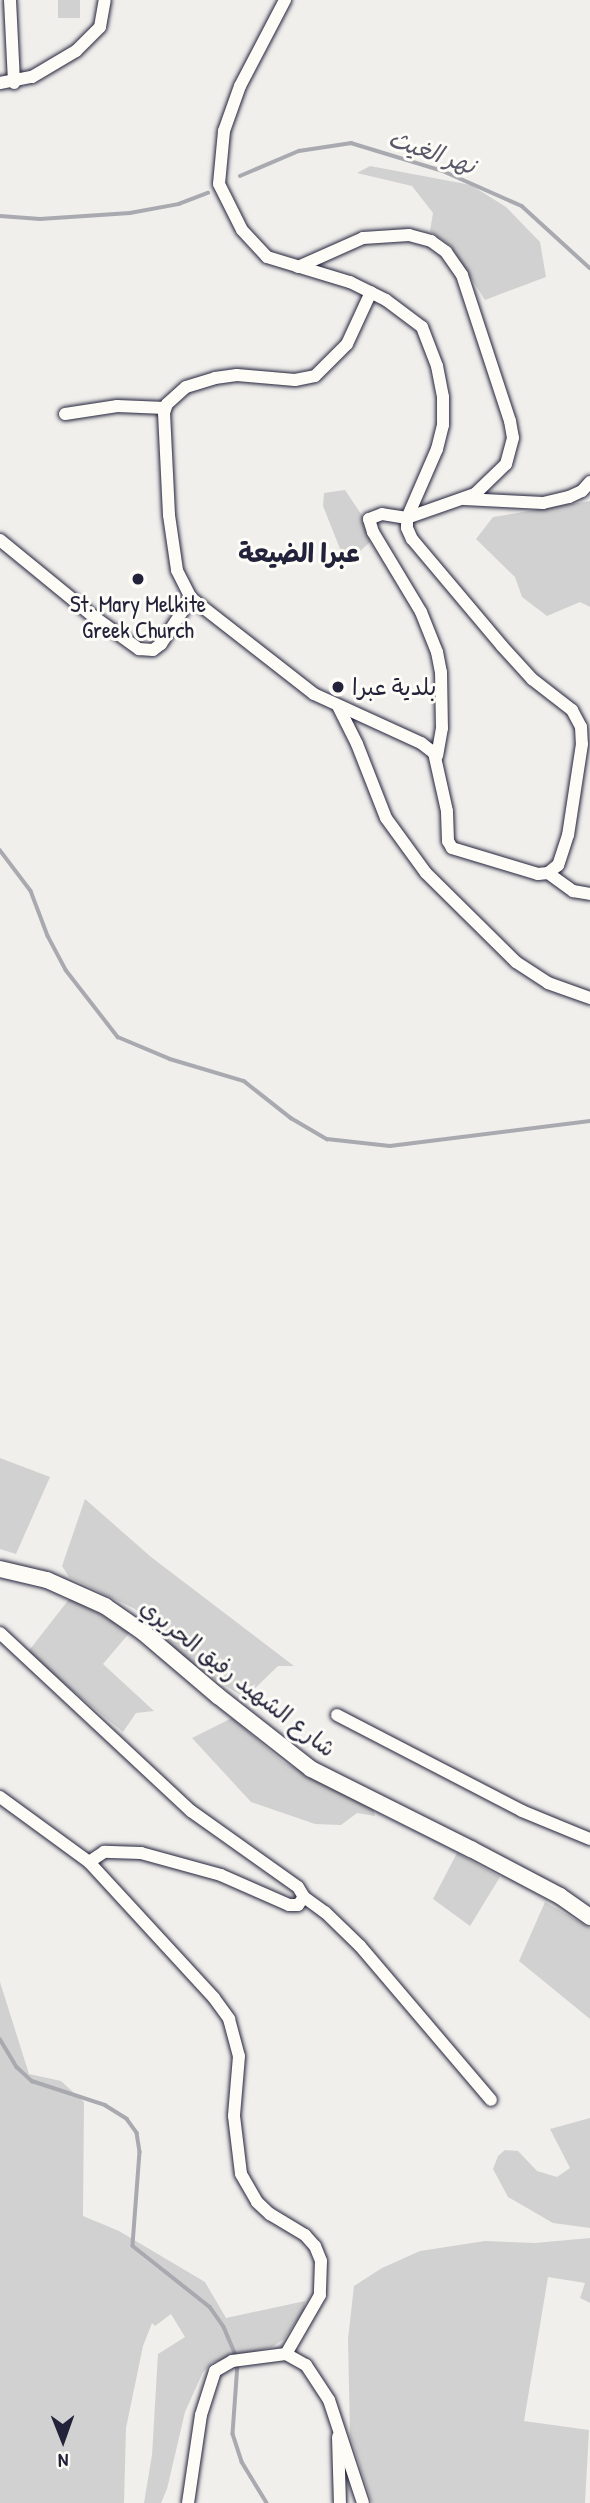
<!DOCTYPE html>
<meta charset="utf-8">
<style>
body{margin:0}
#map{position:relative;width:590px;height:2503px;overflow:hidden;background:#f0efec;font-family:"Patrick Hand","Playpen Sans Arabic",sans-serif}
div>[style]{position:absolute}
.green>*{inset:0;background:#d2d1d1}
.stream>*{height:3.5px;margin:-1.75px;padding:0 1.75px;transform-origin:1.75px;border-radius:1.75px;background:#a9a9b0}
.roads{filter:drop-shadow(0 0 2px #22223b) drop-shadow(0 0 2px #22223b)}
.minor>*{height:12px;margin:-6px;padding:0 6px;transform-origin:6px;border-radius:6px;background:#fdfcf7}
.tertiary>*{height:16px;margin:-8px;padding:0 8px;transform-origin:8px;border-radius:8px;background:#fdfcf7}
.dots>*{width:19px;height:19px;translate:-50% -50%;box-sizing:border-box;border:4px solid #fdfcf7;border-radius:50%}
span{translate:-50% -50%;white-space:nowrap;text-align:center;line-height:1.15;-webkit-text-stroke:6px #fdfcf7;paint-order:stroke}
.poi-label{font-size:23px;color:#22223b}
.left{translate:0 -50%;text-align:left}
.street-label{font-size:23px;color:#22223b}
.water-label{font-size:24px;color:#58586a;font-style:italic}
.quarter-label{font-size:26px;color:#22223b;font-weight:700}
.north{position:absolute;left:28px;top:2405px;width:70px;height:70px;-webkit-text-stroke:5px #fdfcf7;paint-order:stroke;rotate:179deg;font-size:19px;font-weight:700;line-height:28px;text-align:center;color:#22223b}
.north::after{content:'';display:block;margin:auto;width:24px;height:32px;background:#22223b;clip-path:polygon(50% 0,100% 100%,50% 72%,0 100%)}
</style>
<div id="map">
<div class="green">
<i style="clip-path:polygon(58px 0,80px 0,80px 18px,58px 18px)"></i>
<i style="clip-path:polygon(370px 166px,471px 185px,506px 207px,540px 242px,546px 277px,485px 300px,451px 246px,430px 231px,433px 213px,412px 186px,357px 173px)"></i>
<i style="clip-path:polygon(345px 490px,363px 517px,370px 542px,346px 564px,323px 506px,324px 493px)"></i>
<i style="clip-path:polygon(590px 501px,590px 607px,580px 602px,547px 616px,522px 597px,515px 577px,476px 539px,493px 517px)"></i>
<i style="clip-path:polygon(0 1458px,50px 1477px,16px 1554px,0 1549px)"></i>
<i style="clip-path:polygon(85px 1499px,151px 1557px,294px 1666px,278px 1666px,245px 1698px,183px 1659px,135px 1609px,69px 1577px,62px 1566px)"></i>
<i style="clip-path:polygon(70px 1598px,131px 1631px,103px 1664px,154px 1711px,136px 1713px,123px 1732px,27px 1653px)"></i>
<i style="clip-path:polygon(232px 1718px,283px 1762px,373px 1809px,375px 1816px,357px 1813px,341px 1825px,315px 1824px,251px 1802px,192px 1738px)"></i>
<i style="clip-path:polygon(457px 1853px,500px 1877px,470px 1926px,433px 1899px)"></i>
<i style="clip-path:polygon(545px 1902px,590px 1928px,590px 2019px,519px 1961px)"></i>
<i style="clip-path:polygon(0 1982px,29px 2074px,61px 2081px,84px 2102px,83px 2216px,119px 2231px,205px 2282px,226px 2318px,305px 2301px,304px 2310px,284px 2339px,272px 2347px,213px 2362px,203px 2372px,185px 2412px,167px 2489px,161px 2503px,144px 2503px,152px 2455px,158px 2354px,185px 2337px,171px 2314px,155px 2326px,152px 2323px,143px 2346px,126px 2428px,124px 2503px,0 2503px)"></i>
<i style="clip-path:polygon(590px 2118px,590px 2228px,553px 2223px,508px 2197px,493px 2169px,498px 2156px,505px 2150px,518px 2151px,537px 2171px,557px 2177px,570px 2168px,550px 2129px)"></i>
<i style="clip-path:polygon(590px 2238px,590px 2303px,580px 2298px,585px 2283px,548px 2277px,524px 2421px,589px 2430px,585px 2503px,372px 2503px,350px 2435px,348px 2339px,354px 2286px,382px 2268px,420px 2251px,485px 2241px,535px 2243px)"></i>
</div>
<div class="stream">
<i style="left:240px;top:176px;width:64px;rotate:-23deg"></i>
<i style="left:299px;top:151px;width:53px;rotate:-8.7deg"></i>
<i style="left:351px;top:143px;width:96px;rotate:16.9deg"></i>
<i style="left:443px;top:171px;width:86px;rotate:23.9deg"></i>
<i style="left:522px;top:206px;width:92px;rotate:42.4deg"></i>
<i style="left:0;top:216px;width:40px;rotate:4.3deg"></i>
<i style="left:40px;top:219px;width:90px;rotate:-3.8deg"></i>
<i style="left:130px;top:213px;width:50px;rotate:-10.4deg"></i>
<i style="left:179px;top:204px;width:31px;rotate:-21deg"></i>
<i style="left:0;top:850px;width:51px;rotate:52.9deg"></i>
<i style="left:31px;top:891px;width:48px;rotate:69.3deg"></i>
<i style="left:48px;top:936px;width:38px;rotate:62deg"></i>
<i style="left:66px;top:970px;width:85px;rotate:52.2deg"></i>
<i style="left:118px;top:1037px;width:56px;rotate:22.9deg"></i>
<i style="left:170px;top:1059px;width:77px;rotate:16.6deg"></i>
<i style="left:244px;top:1081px;width:60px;rotate:38.2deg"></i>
<i style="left:291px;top:1118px;width:42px;rotate:30.3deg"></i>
<i style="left:327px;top:1139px;width:63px;rotate:6.3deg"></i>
<i style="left:390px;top:1146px;width:202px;rotate:-7.1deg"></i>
<i style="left:0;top:2039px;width:33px;rotate:59deg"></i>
<i style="left:17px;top:2067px;width:21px;rotate:43deg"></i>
<i style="left:32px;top:2081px;width:77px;rotate:18.2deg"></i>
<i style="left:105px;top:2105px;width:26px;rotate:32deg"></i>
<i style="left:127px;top:2119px;width:17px;rotate:54deg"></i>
<i style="left:137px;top:2133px;width:19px;rotate:81deg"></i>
<i style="left:140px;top:2152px;width:94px;rotate:94.3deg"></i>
<i style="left:133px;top:2246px;width:98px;rotate:38.4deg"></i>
<i style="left:210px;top:2307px;width:24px;rotate:55deg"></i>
<i style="left:224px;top:2327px;width:33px;rotate:67deg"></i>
<i style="left:238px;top:2364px;width:70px;rotate:94.1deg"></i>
<i style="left:233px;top:2434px;width:29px;rotate:72deg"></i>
<i style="left:242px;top:2462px;width:48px;rotate:58.6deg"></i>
</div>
<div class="roads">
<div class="minor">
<i style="left:10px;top:0;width:83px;rotate:87.2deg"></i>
<i style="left:285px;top:0;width:97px;rotate:117.6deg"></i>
<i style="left:240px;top:86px;width:48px;rotate:109.6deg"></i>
<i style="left:224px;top:131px;width:53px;rotate:95.4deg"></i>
<i style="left:219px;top:184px;width:51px;rotate:63.4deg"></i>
<i style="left:242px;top:230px;width:37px;rotate:47deg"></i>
<i style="left:267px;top:257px;width:87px;rotate:16.8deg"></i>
<i style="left:350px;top:282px;width:40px;rotate:26.6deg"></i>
<i style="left:386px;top:300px;width:45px;rotate:36.9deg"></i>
<i style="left:422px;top:327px;width:42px;rotate:69deg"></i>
<i style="left:437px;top:366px;width:32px;rotate:79deg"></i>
<i style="left:443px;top:397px;width:28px;rotate:90deg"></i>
<i style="left:443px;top:425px;width:25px;rotate:104deg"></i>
<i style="left:437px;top:449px;width:75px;rotate:113.5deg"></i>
<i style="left:407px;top:518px;width:10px;rotate:90deg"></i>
<i style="left:407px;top:528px;width:12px;rotate:66deg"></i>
<i style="left:412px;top:539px;width:140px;rotate:49.9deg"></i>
<i style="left:502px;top:646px;width:45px;rotate:47.7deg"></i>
<i style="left:532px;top:679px;width:51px;rotate:37.8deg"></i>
<i style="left:572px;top:710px;width:19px;rotate:62deg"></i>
<i style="left:581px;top:727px;width:17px;rotate:87deg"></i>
<i style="left:582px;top:744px;width:92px;rotate:98.7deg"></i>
<i style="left:568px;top:835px;width:32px;rotate:108deg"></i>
<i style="left:558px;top:865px;width:13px;rotate:141deg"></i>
<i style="left:548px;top:873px;width:10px;rotate:174deg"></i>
<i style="left:538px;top:874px;width:90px;rotate:-163.2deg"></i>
<i style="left:452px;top:848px;width:8px;rotate:-120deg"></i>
<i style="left:448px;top:841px;width:30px;rotate:-92deg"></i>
<i style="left:447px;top:811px;width:59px;rotate:-102.6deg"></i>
<i style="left:434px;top:753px;width:16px;rotate:-142deg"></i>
<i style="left:421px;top:743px;width:118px;rotate:-155.4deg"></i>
<i style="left:314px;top:694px;width:156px;rotate:-142deg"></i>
<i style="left:191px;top:598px;width:31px;rotate:-117deg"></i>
<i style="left:177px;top:570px;width:56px;rotate:-98.3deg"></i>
<i style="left:169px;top:515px;width:102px;rotate:-92.8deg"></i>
<i style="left:164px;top:413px;width:9px;rotate:-72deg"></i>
<i style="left:167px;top:404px;width:25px;rotate:-42deg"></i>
<i style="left:186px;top:387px;width:30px;rotate:-17deg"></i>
<i style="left:215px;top:378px;width:22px;rotate:-8deg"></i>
<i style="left:237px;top:375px;width:58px;rotate:4.9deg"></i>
<i style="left:295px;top:380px;width:20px;rotate:-11deg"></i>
<i style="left:315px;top:376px;width:45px;rotate:-45deg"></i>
<i style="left:347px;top:344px;width:57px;rotate:-65.2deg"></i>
<i style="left:0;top:83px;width:33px;rotate:-11deg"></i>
<i style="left:32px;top:77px;width:51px;rotate:-30.6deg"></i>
<i style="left:76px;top:51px;width:34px;rotate:-45deg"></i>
<i style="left:100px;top:27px;width:27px;rotate:-80deg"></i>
<i style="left:298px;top:267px;width:71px;rotate:-24deg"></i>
<i style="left:363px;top:238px;width:46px;rotate:-3.7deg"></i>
<i style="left:409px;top:235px;width:23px;rotate:15deg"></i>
<i style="left:431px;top:241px;width:19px;rotate:36deg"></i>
<i style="left:446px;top:252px;width:28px;rotate:55deg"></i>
<i style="left:462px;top:275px;width:154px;rotate:71.8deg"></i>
<i style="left:510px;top:421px;width:17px;rotate:80deg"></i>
<i style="left:513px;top:438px;width:27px;rotate:105deg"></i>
<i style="left:506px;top:464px;width:43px;rotate:135.9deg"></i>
<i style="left:475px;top:494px;width:72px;rotate:160.6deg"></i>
<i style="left:407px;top:518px;width:25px;rotate:-171deg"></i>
<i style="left:382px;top:514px;width:14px;rotate:159deg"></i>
<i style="left:369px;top:519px;width:14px;rotate:73deg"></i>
<i style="left:373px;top:532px;width:93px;rotate:59deg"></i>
<i style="left:421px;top:612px;width:43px;rotate:68.2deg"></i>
<i style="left:437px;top:652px;width:20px;rotate:79deg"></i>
<i style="left:441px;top:672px;width:56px;rotate:89deg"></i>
<i style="left:442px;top:728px;width:28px;rotate:100deg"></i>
<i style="left:65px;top:414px;width:53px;rotate:-8.7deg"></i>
<i style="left:117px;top:406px;width:48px;rotate:2.4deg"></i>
<i style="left:464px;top:499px;width:79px;rotate:2.9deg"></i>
<i style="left:543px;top:503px;width:27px;rotate:-13deg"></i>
<i style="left:569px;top:497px;width:14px;rotate:-25deg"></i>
<i style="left:582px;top:491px;width:12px;rotate:-48deg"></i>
<i style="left:0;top:540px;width:120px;rotate:39.3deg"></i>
<i style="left:93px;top:616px;width:57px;rotate:35.7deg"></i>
<i style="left:139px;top:649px;width:14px;rotate:4deg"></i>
<i style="left:153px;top:650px;width:10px;rotate:-37deg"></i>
<i style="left:161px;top:644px;width:55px;rotate:-56.9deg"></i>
<i style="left:338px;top:706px;width:42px;rotate:63.4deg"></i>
<i style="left:357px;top:744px;width:79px;rotate:68.6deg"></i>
<i style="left:386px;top:818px;width:68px;rotate:54deg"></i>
<i style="left:426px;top:873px;width:127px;rotate:44.7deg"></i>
<i style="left:516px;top:962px;width:38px;rotate:33deg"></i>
<i style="left:548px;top:983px;width:45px;rotate:19.7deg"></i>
<i style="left:548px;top:873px;width:31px;rotate:36deg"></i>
<i style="left:573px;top:891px;width:17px;rotate:10deg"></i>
<i style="left:0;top:1633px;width:261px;rotate:43deg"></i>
<i style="left:191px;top:1811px;width:131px;rotate:35.4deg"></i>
<i style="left:298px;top:1887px;width:12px;rotate:59deg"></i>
<i style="left:304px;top:1897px;width:10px;rotate:127deg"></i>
<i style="left:298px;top:1905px;width:9px;rotate:180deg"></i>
<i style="left:289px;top:1905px;width:74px;rotate:-156.2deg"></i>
<i style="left:221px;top:1875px;width:83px;rotate:-164.6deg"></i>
<i style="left:141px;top:1853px;width:37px;rotate:-178deg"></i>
<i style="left:104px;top:1852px;width:18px;rotate:146deg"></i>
<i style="left:337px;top:1715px;width:208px;rotate:27.4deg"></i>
<i style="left:522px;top:1811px;width:74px;rotate:22.4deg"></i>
<i style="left:0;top:1797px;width:110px;rotate:36.1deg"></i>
<i style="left:89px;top:1862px;width:185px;rotate:47.4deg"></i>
<i style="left:214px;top:1998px;width:26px;rotate:54deg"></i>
<i style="left:229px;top:2019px;width:38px;rotate:75deg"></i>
<i style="left:239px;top:2056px;width:60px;rotate:94.8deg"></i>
<i style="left:234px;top:2116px;width:58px;rotate:83.1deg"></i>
<i style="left:241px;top:2174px;width:32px;rotate:60deg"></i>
<i style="left:257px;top:2202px;width:18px;rotate:43deg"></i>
<i style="left:270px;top:2214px;width:41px;rotate:31deg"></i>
<i style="left:305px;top:2235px;width:15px;rotate:48deg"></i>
<i style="left:315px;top:2246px;width:16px;rotate:68deg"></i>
<i style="left:321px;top:2261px;width:34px;rotate:92deg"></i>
<i style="left:320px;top:2295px;width:68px;rotate:120deg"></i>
<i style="left:304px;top:1897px;width:26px;rotate:36deg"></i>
<i style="left:325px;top:1912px;width:49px;rotate:44.2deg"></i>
<i style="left:360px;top:1946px;width:202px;rotate:49.6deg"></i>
<i style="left:338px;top:2437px;width:66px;rotate:88.3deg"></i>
<i style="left:188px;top:2503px;width:89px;rotate:-81.6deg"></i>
<i style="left:201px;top:2415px;width:46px;rotate:-72.3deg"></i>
<i style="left:215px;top:2371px;width:20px;rotate:-30deg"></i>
<i style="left:232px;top:2361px;width:54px;rotate:-7.4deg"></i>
<i style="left:286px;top:2354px;width:23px;rotate:29deg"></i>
<i style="left:306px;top:2365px;width:42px;rotate:56.7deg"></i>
<i style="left:329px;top:2400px;width:108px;rotate:71.7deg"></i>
</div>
<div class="tertiary">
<i style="left:0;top:1569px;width:48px;rotate:13.2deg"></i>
<i style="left:47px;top:1580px;width:64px;rotate:24.1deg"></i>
<i style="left:105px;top:1606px;width:47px;rotate:34.7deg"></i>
<i style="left:144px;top:1633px;width:97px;rotate:40.4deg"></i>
<i style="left:218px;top:1696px;width:118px;rotate:38.1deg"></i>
<i style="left:311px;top:1769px;width:179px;rotate:26.6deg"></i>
<i style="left:471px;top:1849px;width:101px;rotate:27.8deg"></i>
<i style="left:560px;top:1896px;width:37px;rotate:35deg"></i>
</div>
</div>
<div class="dots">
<i style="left:138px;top:579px;background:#22223b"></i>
<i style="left:338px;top:687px;background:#22223b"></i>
</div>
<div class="poi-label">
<span style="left:138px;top:617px">St. Mary Melkite<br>Greek Church</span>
<span class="left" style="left:352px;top:687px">بلدية عبرا</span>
</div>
<div class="street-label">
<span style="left:238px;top:1678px;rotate:38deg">شارع الشهيد رفيق الحريري</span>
</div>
<div class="water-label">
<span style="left:432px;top:152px;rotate:19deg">نهر الغيث</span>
</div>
<div class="quarter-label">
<span style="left:299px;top:553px">عبرا الضيعة</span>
</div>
<div class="north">N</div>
</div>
